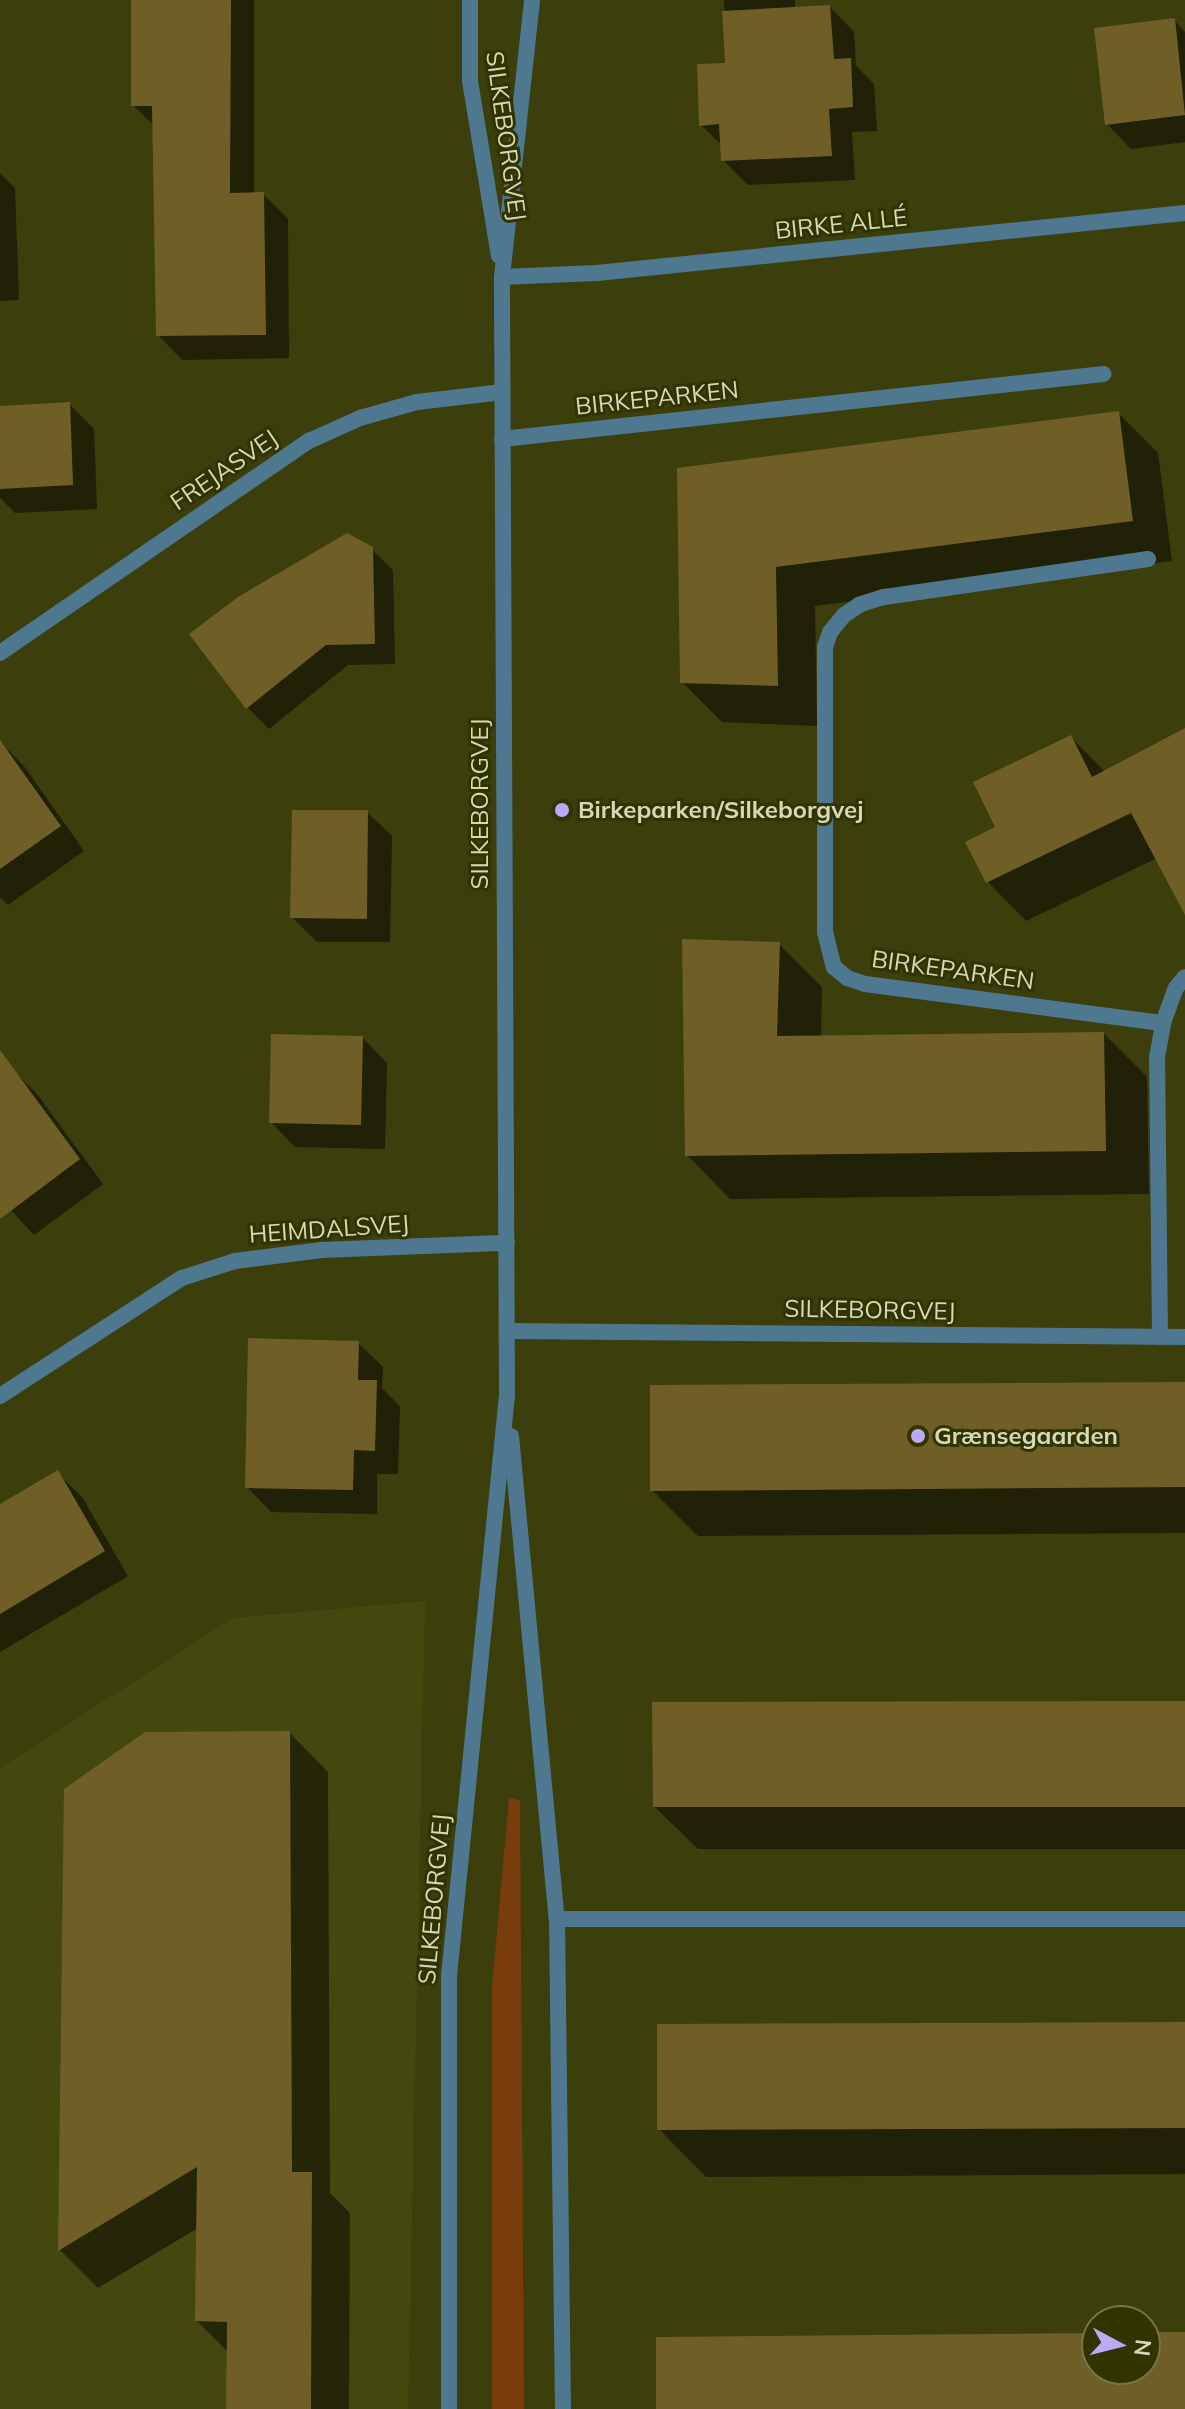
<!DOCTYPE html>
<meta charset="utf-8">
<style>
body{margin:0}
#map{position:relative;width:1185px;height:2409px;overflow:hidden;background:#3c3e0c;font-family:Mulish,sans-serif}
div>[style]{position:absolute}
.built>*{inset:0;background:#45480e}
.green>*{inset:0;background:#793c0d}
.shadow>*{inset:0;background:#0007}
.building>*{inset:0;background:#705e27}
.service>*{height:16px;margin:-8px;padding:0 8px;transform-origin:8px;border-radius:8px;background:#4e788f}
.minor>*{height:16px;margin:-8px;padding:0 8px;transform-origin:8px;border-radius:8px;background:#4e788f}
.tertiary>*{height:16px;margin:-8px;padding:0 8px;transform-origin:8px;border-radius:8px;background:#4e788f}
.dots>*{width:22px;height:22px;translate:-50% -50%;box-sizing:border-box;border:4px solid #323400;border-radius:50%}
span{translate:-50% -50%;white-space:nowrap;text-align:center;line-height:1.15;-webkit-text-stroke:6px #323400;paint-order:stroke}
.street-label{font-size:24px;color:#d6d9b9}
.poi-label{font-size:24px;color:#d6d9b9;font-weight:700}
.left{translate:0 -50%;text-align:left}
.north{position:absolute;left:1081px;top:2305px;width:80px;height:80px;box-sizing:border-box;background:#323400;border:2px solid #74764a;border-radius:50%;rotate:97deg;font-size:22px;font-weight:700;line-height:32px;text-align:center;color:#d6d9b9}
.north::after{content:'';display:block;margin:auto;width:28px;height:36px;background:#b9abf7;clip-path:polygon(50% 0,100% 100%,50% 72%,0 100%)}
</style>
<div id="map">
<div class="built">
<i style="clip-path:polygon(425px 1601px,408px 2409px,0 2409px,0 1768px,233px 1618px)"></i>
</div>
<div class="green">
<i style="clip-path:polygon(509px 1798px,520px 1800px,524px 2409px,492px 2409px,492px 1987px)"></i>
</div>
<div class="shadow">
<i style="clip-path:polygon(133px 0,254px 0,254px 194px,263px 194px,288px 219px,289px 358px,182px 360px,158px 335px,154px 126px,133px 105px)"></i>
<i style="clip-path:polygon(724px 0,795px 0,795px 9px,830px 7px,854px 32px,856px 66px,874px 84px,877px 131px,852px 132px,855px 180px,748px 185px,723px 160px,723px 146px,701px 125px,727px 64px)"></i>
<i style="clip-path:polygon(1174px 20px,1185px 32px,1185px 142px,1131px 149px,1107px 124px)"></i>
<i style="clip-path:polygon(0 173px,15px 188px,19px 300px,0 301px)"></i>
<i style="clip-path:polygon(69px 404px,94px 429px,97px 509px,15px 513px,0 498px,0 408px)"></i>
<i style="clip-path:polygon(1118px 413px,1158px 453px,1172px 561px,815px 606px,817px 726px,722px 722px,682px 682px,679px 469px)"></i>
<i style="clip-path:polygon(371px 549px,393px 570px,395px 664px,348px 665px,269px 729px,248px 708px,192px 634px)"></i>
<i style="clip-path:polygon(1185px 731px,1185px 887px,1157px 858px,1026px 921px,988px 882px,968px 843px,998px 828px,1071px 737px,1105px 772px)"></i>
<i style="clip-path:polygon(0 742px,24px 766px,84px 851px,8px 905px,0 897px)"></i>
<i style="clip-path:polygon(367px 812px,392px 836px,390px 942px,317px 942px,292px 917px)"></i>
<i style="clip-path:polygon(779px 944px,822px 987px,821px 1037px,1104px 1034px,1147px 1077px,1149px 1194px,730px 1199px,687px 1155px)"></i>
<i style="clip-path:polygon(363px 1038px,387px 1063px,385px 1149px,295px 1147px,271px 1122px)"></i>
<i style="clip-path:polygon(13px 1070px,37px 1094px,103px 1184px,34px 1235px,0 1198px,0 1080px)"></i>
<i style="clip-path:polygon(358px 1343px,383px 1367px,382px 1388px,400px 1406px,398px 1474px,377px 1474px,377px 1514px,271px 1512px,247px 1487px)"></i>
<i style="clip-path:polygon(1185px 1384px,1185px 1533px,698px 1536px,652px 1490px)"></i>
<i style="clip-path:polygon(57px 1473px,82px 1497px,128px 1576px,0 1652px,0 1507px)"></i>
<i style="clip-path:polygon(1185px 1703px,1185px 1849px,698px 1849px,655px 1807px)"></i>
<i style="clip-path:polygon(290px 1733px,328px 1772px,330px 2193px,350px 2213px,349px 2409px,228px 2409px,228px 2352px,197px 2321px,198px 2228px,98px 2288px,60px 2250px,66px 1790px)"></i>
<i style="clip-path:polygon(1185px 2024px,1185px 2174px,706px 2177px,659px 2129px)"></i>
</div>
<div class="building">
<i style="clip-path:polygon(131px 0,231px 0,230px 193px,264px 192px,266px 335px,156px 336px,152px 106px,131px 106px)"></i>
<i style="clip-path:polygon(830px 5px,834px 59px,851px 58px,853px 107px,829px 109px,832px 156px,721px 161px,719px 124px,699px 126px,697px 64px,725px 63px,722px 11px)"></i>
<i style="clip-path:polygon(1175px 18px,1185px 115px,1105px 125px,1094px 28px)"></i>
<i style="clip-path:polygon(70px 402px,73px 485px,0 489px,0 406px)"></i>
<i style="clip-path:polygon(1119px 411px,1133px 521px,776px 567px,778px 686px,680px 683px,677px 468px)"></i>
<i style="clip-path:polygon(347px 533px,373px 547px,375px 644px,326px 645px,246px 709px,189px 634px,238px 597px)"></i>
<i style="clip-path:polygon(1185px 728px,1185px 915px,1131px 813px,986px 883px,965px 842px,995px 827px,973px 782px,1071px 735px,1092px 777px)"></i>
<i style="clip-path:polygon(0 740px,61px 826px,0 869px)"></i>
<i style="clip-path:polygon(292px 810px,368px 810px,367px 919px,290px 918px)"></i>
<i style="clip-path:polygon(682px 939px,780px 942px,777px 1036px,1104px 1032px,1106px 1151px,685px 1156px)"></i>
<i style="clip-path:polygon(271px 1034px,363px 1036px,361px 1125px,269px 1123px)"></i>
<i style="clip-path:polygon(0 1050px,80px 1159px,0 1219px)"></i>
<i style="clip-path:polygon(248px 1338px,359px 1341px,358px 1380px,377px 1380px,375px 1451px,354px 1450px,353px 1490px,245px 1488px)"></i>
<i style="clip-path:polygon(1185px 1382px,1185px 1487px,650px 1491px,650px 1385px)"></i>
<i style="clip-path:polygon(58px 1470px,105px 1551px,0 1614px,0 1504px)"></i>
<i style="clip-path:polygon(1185px 1701px,1185px 1807px,653px 1807px,652px 1702px)"></i>
<i style="clip-path:polygon(290px 1731px,292px 2172px,312px 2172px,311px 2409px,226px 2409px,227px 2322px,195px 2321px,197px 2167px,58px 2251px,64px 1789px,145px 1732px)"></i>
<i style="clip-path:polygon(1185px 2022px,1185px 2128px,657px 2130px,657px 2024px)"></i>
<i style="clip-path:polygon(1145px 2332px,1185px 2332px,1185px 2409px,656px 2409px,656px 2337px,1097px 2333px,1097px 2369px,1145px 2369px)"></i>
</div>
<div class="service">
<i style="left:502px;top:439px;width:605px;rotate:-6.17deg"></i>
</div>
<div class="minor">
<i style="left:502px;top:277px;width:95px;rotate:-2.4deg"></i>
<i style="left:597px;top:273px;width:591px;rotate:-5.83deg"></i>
<i style="left:1148px;top:559px;width:268px;rotate:171.8deg"></i>
<i style="left:883px;top:597px;width:25px;rotate:162deg"></i>
<i style="left:859px;top:605px;width:18px;rotate:146deg"></i>
<i style="left:844px;top:615px;width:22px;rotate:129deg"></i>
<i style="left:830px;top:632px;width:16px;rotate:108deg"></i>
<i style="left:825px;top:647px;width:285px;rotate:90deg"></i>
<i style="left:825px;top:932px;width:36px;rotate:76deg"></i>
<i style="left:834px;top:967px;width:17px;rotate:40deg"></i>
<i style="left:847px;top:978px;width:19px;rotate:18deg"></i>
<i style="left:865px;top:984px;width:301px;rotate:7.5deg"></i>
<i style="left:0;top:653px;width:375px;rotate:-34.5deg"></i>
<i style="left:309px;top:441px;width:56px;rotate:-24.3deg"></i>
<i style="left:360px;top:418px;width:59px;rotate:-15.7deg"></i>
<i style="left:417px;top:402px;width:86px;rotate:-6.7deg"></i>
<i style="left:507px;top:1331px;width:678px;rotate:0.51deg"></i>
<i style="left:1160px;top:1337px;width:279px;rotate:-90.6deg"></i>
<i style="left:1157px;top:1058px;width:36px;rotate:-80deg"></i>
<i style="left:1163px;top:1023px;width:37px;rotate:-70deg"></i>
<i style="left:1176px;top:988px;width:14px;rotate:-51deg"></i>
<i style="left:0;top:1396px;width:217px;rotate:-33deg"></i>
<i style="left:182px;top:1278px;width:56px;rotate:-17.8deg"></i>
<i style="left:235px;top:1261px;width:87px;rotate:-7.3deg"></i>
<i style="left:321px;top:1250px;width:186px;rotate:-2.2deg"></i>
<i style="left:557px;top:1919px;width:628px"></i>
</div>
<div class="tertiary">
<i style="left:470px;top:0;width:81px;rotate:90deg"></i>
<i style="left:470px;top:81px;width:177px;rotate:80.6deg"></i>
<i style="left:511px;top:1436px;width:485px;rotate:84.6deg"></i>
<i style="left:557px;top:1919px;width:490px;rotate:89.3deg"></i>
<i style="left:449px;top:2409px;width:433px;rotate:-90deg"></i>
<i style="left:449px;top:1976px;width:584px;rotate:-84.3deg"></i>
<i style="left:507px;top:1395px;width:1118px;rotate:-90.26deg"></i>
<i style="left:502px;top:277px;width:279px;rotate:-83.8deg"></i>
</div>
<div class="dots">
<i style="left:562px;top:810px;background:#b9abf7"></i>
<i style="left:918px;top:1436px;background:#b9abf7"></i>
</div>
<div class="street-label">
<span style="left:506px;top:136px;rotate:82deg">SILKEBORGVEJ</span>
<span style="left:841px;top:224px;rotate:-6deg">BIRKE ALLÉ</span>
<span style="left:657px;top:398px;rotate:-6deg">BIRKEPARKEN</span>
<span style="left:224px;top:470px;rotate:-34deg">FREJASVEJ</span>
<span style="left:480px;top:804px;rotate:-90deg">SILKEBORGVEJ</span>
<span style="left:953px;top:970px;rotate:8deg">BIRKEPARKEN</span>
<span style="left:329px;top:1229px;rotate:-4deg">HEIMDALSVEJ</span>
<span style="left:870px;top:1310px;rotate:1deg">SILKEBORGVEJ</span>
<span style="left:434px;top:1899px;rotate:-85deg">SILKEBORGVEJ</span>
</div>
<div class="poi-label">
<span class="left" style="left:578px;top:810px">Birkeparken/Silkeborgvej</span>
<span class="left" style="left:934px;top:1436px">Grænsegaarden</span>
</div>
<div class="north">N</div>
</div>
